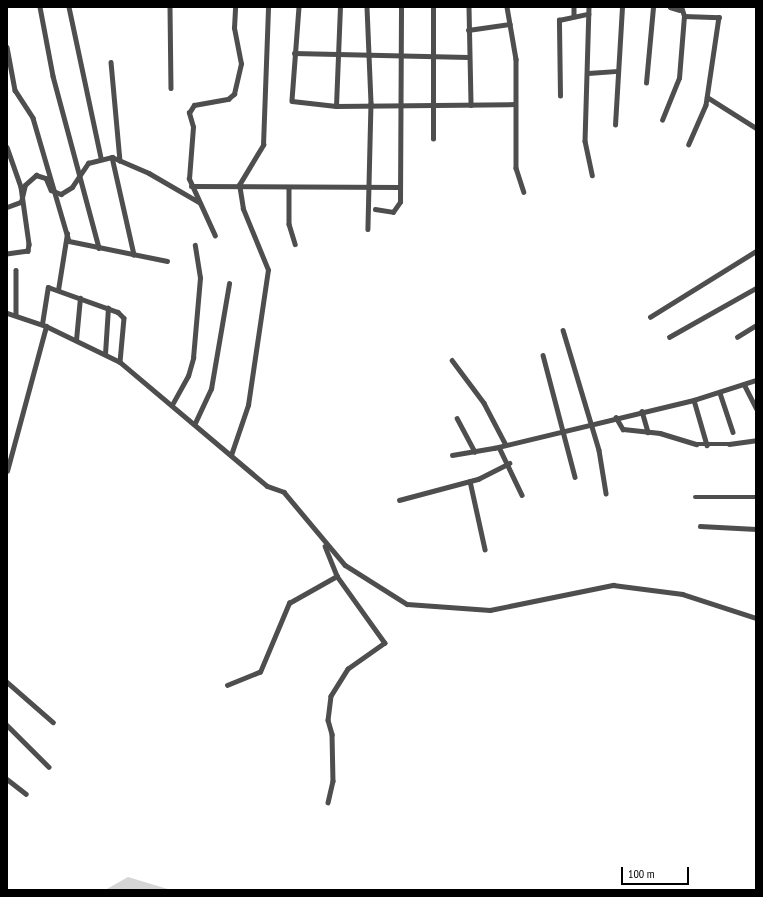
<!DOCTYPE html>
<style>
body{margin:0}
#map{position:relative;width:763px;height:897px;overflow:hidden;background:#fff;font-family:"PT Sans Narrow",sans-serif}
div>[style]{position:absolute}
.green>*{inset:0;background:#d5d5d5}
.minor>*{height:4.5px;margin:-2.25px;padding:0 2.25px;transform-origin:2.25px;border-radius:2.25px;background:#4e4e4e}
span{translate:-50% -50%;white-space:nowrap;text-align:center;line-height:1.15;-webkit-text-stroke:4px #fff;paint-order:stroke}
.frame{position:absolute;inset:0;border:8px solid #000;pointer-events:none}
.scale{position:absolute;left:621px;top:867px;width:68px;height:18px;box-sizing:border-box;border:2px solid #000;border-top:0;padding-left:5px;font-size:12px;line-height:14px;white-space:nowrap;color:#000;-webkit-text-stroke:3px #fff;paint-order:stroke}
</style>
<div id="map">
<div class="green">
<i style="clip-path:polygon(128px 877px,171px 890px,105px 890px)"></i>
</div>
<div class="minor">
<i style="left:40px;top:7px;width:70px;rotate:79.3deg"></i>
<i style="left:53px;top:76px;width:178px;rotate:75deg"></i>
<i style="left:69px;top:7px;width:153px;rotate:78deg"></i>
<i style="left:170px;top:7px;width:81px;rotate:89.3deg"></i>
<i style="left:299px;top:7px;width:94px;rotate:94.3deg"></i>
<i style="left:292px;top:101px;width:44px;rotate:6.5deg"></i>
<i style="left:336px;top:106px;width:179px;rotate:-0.6deg"></i>
<i style="left:367px;top:7px;width:96px;rotate:87.6deg"></i>
<i style="left:371px;top:103px;width:126px;rotate:91.4deg"></i>
<i style="left:469px;top:7px;width:98px;rotate:88.8deg"></i>
<i style="left:507px;top:7px;width:53px;rotate:80.2deg"></i>
<i style="left:516px;top:59px;width:109px;rotate:90deg"></i>
<i style="left:516px;top:168px;width:25px;rotate:72deg"></i>
<i style="left:574px;top:7px;width:8px;rotate:90deg"></i>
<i style="left:589px;top:7px;width:134px;rotate:91.7deg"></i>
<i style="left:585px;top:141px;width:35px;rotate:78deg"></i>
<i style="left:670px;top:7px;width:10px;rotate:17deg"></i>
<i style="left:684px;top:16px;width:35px;rotate:2deg"></i>
<i style="left:719px;top:17px;width:89px;rotate:98.4deg"></i>
<i style="left:706px;top:105px;width:43px;rotate:113.6deg"></i>
<i style="left:468px;top:30px;width:42px;rotate:-8.1deg"></i>
<i style="left:7px;top:47px;width:44px;rotate:79.5deg"></i>
<i style="left:15px;top:90px;width:33px;rotate:57deg"></i>
<i style="left:33px;top:118px;width:128px;rotate:73.7deg"></i>
<i style="left:69px;top:241px;width:100px;rotate:11.5deg"></i>
<i style="left:294px;top:53px;width:174px;rotate:1.3deg"></i>
<i style="left:111px;top:62px;width:99px;rotate:84.8deg"></i>
<i style="left:588px;top:73px;width:30px;rotate:-4deg"></i>
<i style="left:646px;top:83px;width:76px;rotate:-84.7deg"></i>
<i style="left:560px;top:96px;width:76px;rotate:-90.8deg"></i>
<i style="left:559px;top:20px;width:30px;rotate:-12deg"></i>
<i style="left:707px;top:97px;width:58px;rotate:32.3deg"></i>
<i style="left:336px;top:106px;width:99px;rotate:-87.7deg"></i>
<i style="left:662px;top:120px;width:45px;rotate:-68deg"></i>
<i style="left:679px;top:78px;width:62px;rotate:-85.4deg"></i>
<i style="left:684px;top:16px;width:9px;rotate:-108deg"></i>
<i style="left:615px;top:125px;width:118px;rotate:-86.6deg"></i>
<i style="left:433px;top:139px;width:132px;rotate:-90deg"></i>
<i style="left:7px;top:147px;width:42px;rotate:70.7deg"></i>
<i style="left:21px;top:187px;width:58px;rotate:82deg"></i>
<i style="left:29px;top:244px;width:7px;rotate:98deg"></i>
<i style="left:28px;top:251px;width:21px;rotate:172deg"></i>
<i style="left:112px;top:157px;width:40px;rotate:23.4deg"></i>
<i style="left:149px;top:173px;width:58px;rotate:30.1deg"></i>
<i style="left:191px;top:186px;width:209px;rotate:0.3deg"></i>
<i style="left:289px;top:189px;width:35px;rotate:90deg"></i>
<i style="left:289px;top:224px;width:21px;rotate:73deg"></i>
<i style="left:7px;top:207px;width:15px;rotate:-20deg"></i>
<i style="left:21px;top:202px;width:17px;rotate:-77deg"></i>
<i style="left:25px;top:185px;width:15px;rotate:-42deg"></i>
<i style="left:36px;top:175px;width:10px;rotate:17deg"></i>
<i style="left:46px;top:178px;width:13px;rotate:67deg"></i>
<i style="left:51px;top:190px;width:11px;rotate:22deg"></i>
<i style="left:61px;top:194px;width:13px;rotate:-32deg"></i>
<i style="left:72px;top:187px;width:29px;rotate:-56deg"></i>
<i style="left:88px;top:163px;width:25px;rotate:-14deg"></i>
<i style="left:112px;top:157px;width:100px;rotate:77.3deg"></i>
<i style="left:375px;top:209px;width:18px;rotate:9deg"></i>
<i style="left:393px;top:212px;width:12px;rotate:-55deg"></i>
<i style="left:400px;top:202px;width:195px;rotate:-89.7deg"></i>
<i style="left:215px;top:236px;width:63px;rotate:-114.5deg"></i>
<i style="left:189px;top:179px;width:52px;rotate:-85.6deg"></i>
<i style="left:193px;top:127px;width:15px;rotate:-106deg"></i>
<i style="left:189px;top:113px;width:9px;rotate:-58deg"></i>
<i style="left:194px;top:105px;width:35px;rotate:-10deg"></i>
<i style="left:228px;top:99px;width:8px;rotate:-40deg"></i>
<i style="left:234px;top:94px;width:31px;rotate:-77deg"></i>
<i style="left:241px;top:64px;width:37px;rotate:-101deg"></i>
<i style="left:234px;top:28px;width:21px;rotate:-87deg"></i>
<i style="left:16px;top:270px;width:45px;rotate:90deg"></i>
<i style="left:58px;top:290px;width:57px;rotate:-80.9deg"></i>
<i style="left:7px;top:313px;width:41px;rotate:18.4deg"></i>
<i style="left:46px;top:326px;width:82px;rotate:25.9deg"></i>
<i style="left:120px;top:362px;width:192px;rotate:40.1deg"></i>
<i style="left:267px;top:486px;width:18px;rotate:19deg"></i>
<i style="left:284px;top:492px;width:95px;rotate:50.1deg"></i>
<i style="left:345px;top:565px;width:73px;rotate:32.2deg"></i>
<i style="left:407px;top:604px;width:83px;rotate:4.1deg"></i>
<i style="left:490px;top:610px;width:126px;rotate:-11.5deg"></i>
<i style="left:613px;top:585px;width:70px;rotate:7.4deg"></i>
<i style="left:682px;top:594px;width:78px;rotate:18deg"></i>
<i style="left:650px;top:317px;width:125px;rotate:-31.9deg"></i>
<i style="left:42px;top:324px;width:37px;rotate:-81deg"></i>
<i style="left:48px;top:287px;width:74px;rotate:19.7deg"></i>
<i style="left:118px;top:312px;width:8px;rotate:45deg"></i>
<i style="left:124px;top:318px;width:44px;rotate:95.2deg"></i>
<i style="left:563px;top:330px;width:125px;rotate:73.3deg"></i>
<i style="left:599px;top:450px;width:44px;rotate:80.8deg"></i>
<i style="left:669px;top:337px;width:100px;rotate:-29.4deg"></i>
<i style="left:737px;top:337px;width:22px;rotate:-32deg"></i>
<i style="left:76px;top:340px;width:42px;rotate:-84.6deg"></i>
<i style="left:105px;top:354px;width:46px;rotate:-86.3deg"></i>
<i style="left:543px;top:355px;width:126px;rotate:75.3deg"></i>
<i style="left:452px;top:360px;width:54px;rotate:53.3deg"></i>
<i style="left:484px;top:403px;width:47px;rotate:62.4deg"></i>
<i style="left:744px;top:384px;width:27px;rotate:63deg"></i>
<i style="left:720px;top:393px;width:41px;rotate:71.6deg"></i>
<i style="left:694px;top:400px;width:47px;rotate:73.9deg"></i>
<i style="left:173px;top:403px;width:31px;rotate:-61deg"></i>
<i style="left:188px;top:376px;width:19px;rotate:-74deg"></i>
<i style="left:193px;top:358px;width:80px;rotate:-85deg"></i>
<i style="left:200px;top:278px;width:33px;rotate:-99deg"></i>
<i style="left:642px;top:411px;width:22px;rotate:74deg"></i>
<i style="left:616px;top:417px;width:14px;rotate:60deg"></i>
<i style="left:623px;top:429px;width:37px;rotate:6deg"></i>
<i style="left:660px;top:433px;width:38px;rotate:17deg"></i>
<i style="left:696px;top:444px;width:33px"></i>
<i style="left:729px;top:444px;width:27px;rotate:-8deg"></i>
<i style="left:457px;top:418px;width:38px;rotate:62deg"></i>
<i style="left:195px;top:423px;width:38px;rotate:-65deg"></i>
<i style="left:211px;top:389px;width:107px;rotate:-80.3deg"></i>
<i style="left:499px;top:447px;width:53px;rotate:64.4deg"></i>
<i style="left:231px;top:455px;width:53px;rotate:-71.2deg"></i>
<i style="left:248px;top:405px;width:136px;rotate:-81.6deg"></i>
<i style="left:268px;top:270px;width:66px;rotate:-112.3deg"></i>
<i style="left:243px;top:209px;width:24px;rotate:-99deg"></i>
<i style="left:239px;top:185px;width:47px;rotate:-59deg"></i>
<i style="left:263px;top:145px;width:138px;rotate:-87.9deg"></i>
<i style="left:452px;top:455px;width:43px;rotate:-9.5deg"></i>
<i style="left:494px;top:448px;width:206px;rotate:-13.5deg"></i>
<i style="left:694px;top:400px;width:65px;rotate:-17.9deg"></i>
<i style="left:7px;top:471px;width:150px;rotate:-74.9deg"></i>
<i style="left:470px;top:481px;width:70px;rotate:77.6deg"></i>
<i style="left:695px;top:497px;width:61px"></i>
<i style="left:399px;top:500px;width:82px;rotate:-14.9deg"></i>
<i style="left:478px;top:479px;width:35px;rotate:-27deg"></i>
<i style="left:700px;top:526px;width:56px;rotate:3.1deg"></i>
<i style="left:325px;top:546px;width:32px;rotate:68deg"></i>
<i style="left:337px;top:576px;width:82px;rotate:54.4deg"></i>
<i style="left:385px;top:643px;width:45px;rotate:144.9deg"></i>
<i style="left:348px;top:669px;width:32px;rotate:122deg"></i>
<i style="left:331px;top:696px;width:24px;rotate:97deg"></i>
<i style="left:328px;top:720px;width:15px;rotate:74deg"></i>
<i style="left:332px;top:734px;width:47px;rotate:88.8deg"></i>
<i style="left:333px;top:781px;width:22px;rotate:103deg"></i>
<i style="left:7px;top:682px;width:61px;rotate:41deg"></i>
<i style="left:227px;top:685px;width:35px;rotate:-22deg"></i>
<i style="left:260px;top:672px;width:75px;rotate:-67.2deg"></i>
<i style="left:289px;top:603px;width:55px;rotate:-29.4deg"></i>
<i style="left:7px;top:725px;width:59px;rotate:45deg"></i>
<i style="left:7px;top:779px;width:24px;rotate:38deg"></i>
</div>
<div class="frame"></div>
<div class="scale">100 m</div>
</div>
